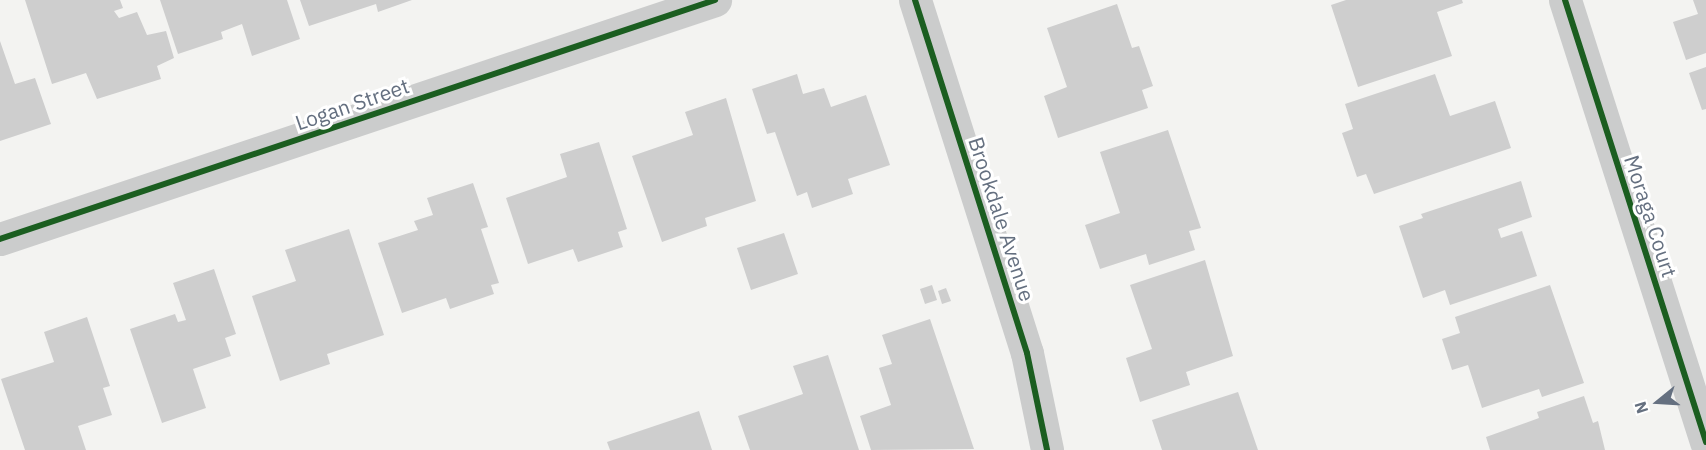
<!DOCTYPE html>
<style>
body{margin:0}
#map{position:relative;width:1706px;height:450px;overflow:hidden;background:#f3f3f1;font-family:"IBM Plex Sans",sans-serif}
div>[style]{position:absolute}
.building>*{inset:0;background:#cecece}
.minor>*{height:33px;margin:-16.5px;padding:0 16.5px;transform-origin:16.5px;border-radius:16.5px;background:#cbcccc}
.cycleway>*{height:6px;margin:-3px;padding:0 3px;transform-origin:3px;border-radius:3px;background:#1b5e20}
span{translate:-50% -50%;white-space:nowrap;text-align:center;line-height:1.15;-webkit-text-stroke:6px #fff;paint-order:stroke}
.street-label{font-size:21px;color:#657080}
.north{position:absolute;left:1628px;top:372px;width:60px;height:60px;-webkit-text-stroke:4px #fff;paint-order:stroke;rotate:252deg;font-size:16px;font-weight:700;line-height:24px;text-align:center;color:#657080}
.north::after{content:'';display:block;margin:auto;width:21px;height:27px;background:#657080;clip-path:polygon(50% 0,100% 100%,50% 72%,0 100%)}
</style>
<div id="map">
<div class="building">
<i style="clip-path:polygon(25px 0,120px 0,123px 8px,114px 11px,119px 18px,137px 12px,147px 35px,166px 31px,174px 58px,157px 66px,161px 79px,97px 99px,86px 73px,52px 84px)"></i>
<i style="clip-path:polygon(160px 0,287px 0,300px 39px,252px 56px,242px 24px,221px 32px,223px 39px,178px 54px)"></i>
<i style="clip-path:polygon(300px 0,412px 0,378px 12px,376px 4px,309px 26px)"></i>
<i style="clip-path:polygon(1346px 0,1462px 0,1463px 3px,1437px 12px,1452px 56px,1358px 87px,1331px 5px)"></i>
<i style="clip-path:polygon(1693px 0,1706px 0,1706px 53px,1686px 60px,1673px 22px,1698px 14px)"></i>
<i style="clip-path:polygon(1117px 4px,1132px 48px,1139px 46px,1153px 86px,1142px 90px,1148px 108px,1058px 138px,1044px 96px,1067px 87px,1047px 28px)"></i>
<i style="clip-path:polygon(0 41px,15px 84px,35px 78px,51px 124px,0 141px)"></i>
<i style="clip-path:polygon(1706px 67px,1706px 109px,1702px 110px,1689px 73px)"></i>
<i style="clip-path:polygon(797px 74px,803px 94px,824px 88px,831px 107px,866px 95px,890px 165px,848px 179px,853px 194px,812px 208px,807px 192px,797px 196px,775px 132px,767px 134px,752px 89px)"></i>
<i style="clip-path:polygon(1435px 74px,1450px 116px,1495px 101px,1511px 148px,1374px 194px,1366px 174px,1357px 177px,1342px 133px,1353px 129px,1345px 104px)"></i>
<i style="clip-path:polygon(726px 98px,756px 201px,705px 218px,707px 226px,662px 242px,632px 156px,693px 135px,685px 112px)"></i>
<i style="clip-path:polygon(1168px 130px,1201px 228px,1189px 231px,1195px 250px,1149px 265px,1146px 254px,1100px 269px,1085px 225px,1120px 213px,1100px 152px)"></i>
<i style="clip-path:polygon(599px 142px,627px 229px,618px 232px,623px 247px,578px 262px,573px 249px,528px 264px,506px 198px,567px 177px,560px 154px)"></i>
<i style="clip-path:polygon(1521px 181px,1532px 217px,1498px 229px,1501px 238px,1522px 231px,1537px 276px,1450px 305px,1445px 290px,1423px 298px,1399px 226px,1423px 218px,1421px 214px)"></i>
<i style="clip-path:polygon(473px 183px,488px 227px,481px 229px,499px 283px,491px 285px,494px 294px,450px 309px,446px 298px,402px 313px,378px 243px,418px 230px,414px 221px,433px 215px,427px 198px)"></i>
<i style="clip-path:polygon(349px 229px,384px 335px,327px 354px,330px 364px,280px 381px,252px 296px,296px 281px,285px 250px)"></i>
<i style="clip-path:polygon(784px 233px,798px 274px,751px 290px,737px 248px)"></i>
<i style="clip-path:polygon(1205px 260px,1233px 356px,1186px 372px,1190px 385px,1140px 402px,1126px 358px,1152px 349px,1130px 285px)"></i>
<i style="clip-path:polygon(214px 269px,236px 334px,225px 338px,231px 356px,193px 369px,206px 408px,162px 423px,130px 329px,175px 314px,178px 322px,186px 320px,173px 283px)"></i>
<i style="clip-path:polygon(932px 285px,937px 300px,925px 304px,920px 289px)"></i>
<i style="clip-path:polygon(1550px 285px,1584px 383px,1542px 397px,1539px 389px,1482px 408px,1468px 365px,1452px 370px,1442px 339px,1460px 333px,1455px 317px)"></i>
<i style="clip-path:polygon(946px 288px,951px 301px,942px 304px,938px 291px)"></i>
<i style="clip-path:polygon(87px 317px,110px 386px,103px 388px,112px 415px,78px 426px,86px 450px,25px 450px,1px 379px,54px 362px,44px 332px)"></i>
<i style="clip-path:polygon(930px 319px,974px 449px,871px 450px,860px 416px,891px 405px,879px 368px,892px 364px,882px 335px)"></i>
<i style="clip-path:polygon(828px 355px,859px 450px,750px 450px,738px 416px,803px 394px,793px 366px)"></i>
<i style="clip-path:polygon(1238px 392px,1258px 450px,1162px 450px,1152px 420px)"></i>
<i style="clip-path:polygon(1584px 396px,1593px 423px,1598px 421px,1605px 450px,1490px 450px,1486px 437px,1539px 418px,1537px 412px)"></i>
<i style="clip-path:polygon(699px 411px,712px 450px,610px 450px,607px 442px)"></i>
</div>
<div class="minor">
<i style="left:915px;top:0;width:370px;rotate:72.4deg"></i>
<i style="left:1027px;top:353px;width:99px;rotate:78.3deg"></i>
<i style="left:1565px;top:0;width:464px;rotate:72.3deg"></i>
<i style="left:0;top:239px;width:754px;rotate:-18.48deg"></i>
</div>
<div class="cycleway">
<i style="left:915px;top:0;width:370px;rotate:72.4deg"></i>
<i style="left:1027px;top:353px;width:99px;rotate:78.3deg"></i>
<i style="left:1565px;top:0;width:464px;rotate:72.3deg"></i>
<i style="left:0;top:239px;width:754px;rotate:-18.48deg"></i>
</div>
<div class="street-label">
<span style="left:352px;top:104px;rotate:-19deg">Logan Street</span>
<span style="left:1651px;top:216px;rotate:72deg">Moraga Court</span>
<span style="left:1002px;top:219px;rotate:72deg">Brookdale Avenue</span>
</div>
<div class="north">N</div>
</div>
